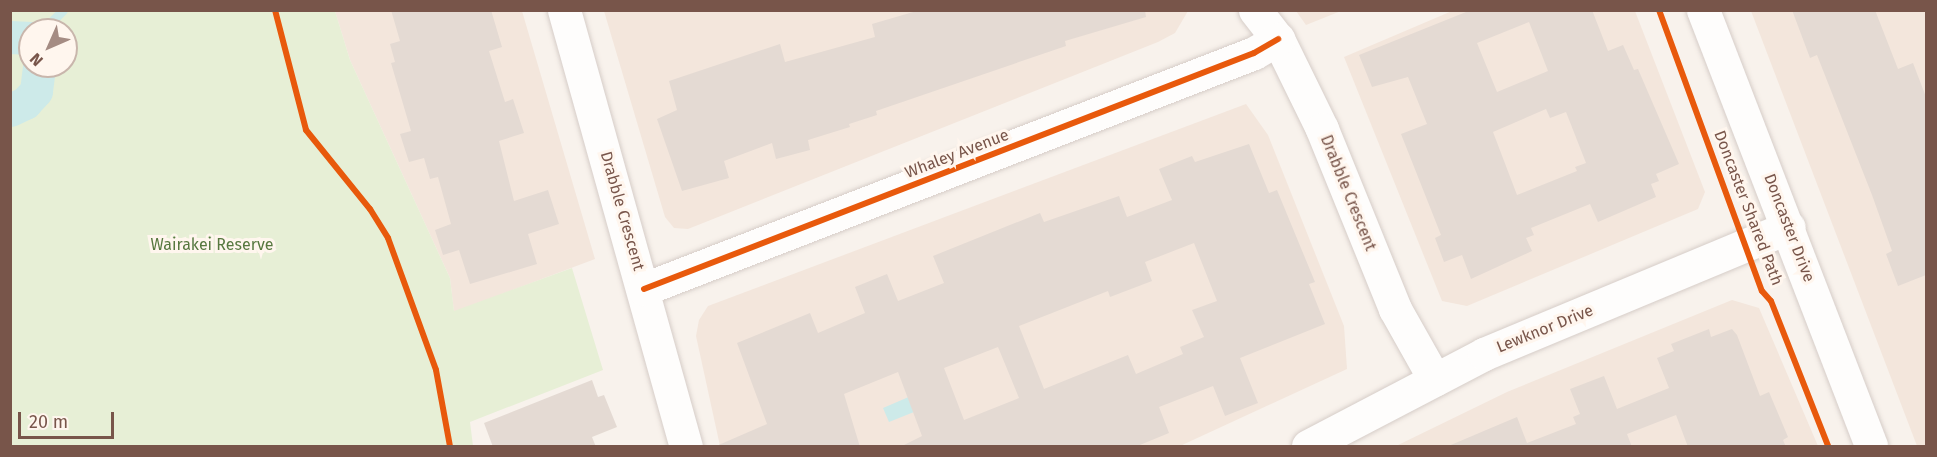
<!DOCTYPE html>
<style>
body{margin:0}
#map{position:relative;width:1937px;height:457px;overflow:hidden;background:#f8f2ec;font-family:"Fira Sans",sans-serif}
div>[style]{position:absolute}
.residential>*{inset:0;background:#f3e6dc}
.green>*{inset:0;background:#e7efd6}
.water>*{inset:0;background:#cdeae9}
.stream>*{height:9px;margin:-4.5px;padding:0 4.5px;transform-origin:4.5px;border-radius:4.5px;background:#cdeae9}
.canal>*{height:33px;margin:-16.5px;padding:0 16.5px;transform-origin:16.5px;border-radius:16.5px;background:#cdeae9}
.building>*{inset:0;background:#e4dad3}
.roads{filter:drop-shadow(0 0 2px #d6cdc8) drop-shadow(0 0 2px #d6cdc8)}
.street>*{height:33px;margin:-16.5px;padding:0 16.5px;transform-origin:16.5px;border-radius:16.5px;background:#fefdfc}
.secondary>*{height:33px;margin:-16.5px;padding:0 16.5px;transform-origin:16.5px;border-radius:16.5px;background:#fefdfc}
.cycleway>*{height:6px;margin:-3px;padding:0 3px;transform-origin:3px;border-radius:3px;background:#e8590c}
span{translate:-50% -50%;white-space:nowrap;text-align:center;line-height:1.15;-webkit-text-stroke:6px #fff6ee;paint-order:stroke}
.street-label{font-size:16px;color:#78554a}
.park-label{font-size:16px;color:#57783f}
.frame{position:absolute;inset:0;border:12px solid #78554a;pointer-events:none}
.north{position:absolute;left:18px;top:18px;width:60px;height:60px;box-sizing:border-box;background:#fff6ee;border:2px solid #c9b6ac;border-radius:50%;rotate:225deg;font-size:16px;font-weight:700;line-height:24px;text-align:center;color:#78554a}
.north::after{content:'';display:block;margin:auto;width:21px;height:27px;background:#a58c83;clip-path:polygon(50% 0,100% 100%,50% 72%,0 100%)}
.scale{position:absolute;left:18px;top:412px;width:96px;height:27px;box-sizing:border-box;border:3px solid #78554a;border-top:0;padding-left:8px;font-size:18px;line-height:21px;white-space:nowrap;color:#78554a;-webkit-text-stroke:4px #fff6ee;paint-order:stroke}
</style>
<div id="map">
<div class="residential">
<i style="clip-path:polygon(335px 11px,522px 11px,595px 259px,454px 312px,450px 278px,350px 60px)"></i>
<i style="clip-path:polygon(604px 11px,1188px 11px,1175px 33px,1158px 42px,688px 229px,674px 228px,665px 217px)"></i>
<i style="clip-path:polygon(1296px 11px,1341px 11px,1306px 25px)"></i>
<i style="clip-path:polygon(1452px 11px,1635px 11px,1705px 192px,1698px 209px,1467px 306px,1442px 301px,1344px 57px)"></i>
<i style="clip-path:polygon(1751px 11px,1926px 11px,1926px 446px,1917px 446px)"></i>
<i style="clip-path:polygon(1246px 104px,1268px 135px,1344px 326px,1347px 369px,1180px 446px,720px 446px,696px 336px,699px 320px,708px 306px)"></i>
<i style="clip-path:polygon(1732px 300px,1759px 308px,1818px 446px,1396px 446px,1507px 392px)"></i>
</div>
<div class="green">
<i style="clip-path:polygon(evenodd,10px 11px,335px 11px,350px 60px,450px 278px,454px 311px,572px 268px,603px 370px,470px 422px,473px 446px,11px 446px,10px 11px,30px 30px,66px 30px,66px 66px,30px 66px,30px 30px)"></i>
</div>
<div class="water">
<i style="clip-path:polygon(918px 393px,924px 408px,889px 422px,883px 408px)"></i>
</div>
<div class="stream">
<i style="left:43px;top:30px;width:28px;rotate:-45deg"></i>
</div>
<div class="canal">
<i style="left:10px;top:37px;width:20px;rotate:3deg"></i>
<i style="left:10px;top:110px;width:17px;rotate:-25deg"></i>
<i style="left:25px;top:103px;width:16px;rotate:-47deg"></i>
<i style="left:36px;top:91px;width:25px;rotate:-83deg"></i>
</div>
<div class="building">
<i style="clip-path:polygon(391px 10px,491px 10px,502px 47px,489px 51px,505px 102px,513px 99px,524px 133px,499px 141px,514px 201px,548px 190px,559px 224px,528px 234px,537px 264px,470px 284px,459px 250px,443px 255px,435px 230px,451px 224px,438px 177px,430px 179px,424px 158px,409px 162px,400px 134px,411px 131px,391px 63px,395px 62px,390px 44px,400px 41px)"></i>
<i style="clip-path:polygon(920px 10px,1145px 10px,1146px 17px,1065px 41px,1066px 46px,876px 111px,877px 115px,849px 124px,850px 127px,808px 140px,810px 150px,776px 159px,772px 143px,724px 161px,729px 178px,682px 191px,657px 119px,677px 110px,669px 81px,780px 44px,785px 62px,875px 37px,872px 24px)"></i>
<i style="clip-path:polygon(evenodd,1471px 10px,1592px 10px,1608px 51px,1623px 45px,1634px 70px,1638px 69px,1679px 164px,1656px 174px,1659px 181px,1651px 184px,1656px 197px,1598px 222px,1590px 204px,1531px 228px,1534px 235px,1526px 238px,1532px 251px,1471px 279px,1462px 255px,1444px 262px,1435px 238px,1441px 235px,1401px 134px,1427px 124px,1408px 77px,1372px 87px,1359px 55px,1471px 10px,1529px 22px,1548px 71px,1497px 92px,1477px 43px,1529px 22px,1471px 10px,1546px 109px,1550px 118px,1566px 112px,1586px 163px,1575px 167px,1577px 171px,1517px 195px,1493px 132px,1546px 109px)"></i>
<i style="clip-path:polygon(1792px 10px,1875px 10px,1898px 69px,1913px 63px,1926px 97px,1926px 275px,1898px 286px,1886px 254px,1892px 251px,1872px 195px,1817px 55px,1810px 58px)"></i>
<i style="clip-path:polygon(evenodd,1249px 144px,1269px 193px,1277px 190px,1315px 282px,1309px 284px,1325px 324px,1240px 358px,1258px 403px,1225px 416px,1213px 386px,1159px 407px,1169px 433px,1135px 447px,900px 447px,922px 436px,898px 372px,844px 394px,860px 447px,714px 447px,767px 424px,737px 343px,810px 313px,818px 333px,865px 313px,855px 287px,887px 274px,898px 301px,944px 283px,933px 256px,1040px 213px,1044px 222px,1119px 196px,1127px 217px,1172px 200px,1159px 169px,1192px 156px,1195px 162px,1249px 144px,1194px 243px,1217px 301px,1192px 310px,1204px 337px,1180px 347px,1183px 354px,1136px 374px,1128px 355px,1044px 389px,1019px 326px,1108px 291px,1110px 297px,1152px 281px,1145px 262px,1194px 243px,1249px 144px,998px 347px,1019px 398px,964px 420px,944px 368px,998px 347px)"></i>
<i style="clip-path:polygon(1709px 329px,1711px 337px,1732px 329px,1737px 335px,1760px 396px,1769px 392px,1788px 437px,1783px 440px,1786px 447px,1688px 447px,1676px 415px,1627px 434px,1632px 447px,1446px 447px,1517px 417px,1527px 443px,1576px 424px,1573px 417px,1580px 414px,1570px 389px,1604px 376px,1617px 409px,1669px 388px,1657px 358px,1674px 351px,1671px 344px)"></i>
<i style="clip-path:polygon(592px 380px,598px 397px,604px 395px,617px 427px,592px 437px,596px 447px,493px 447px,484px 423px)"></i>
</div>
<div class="roads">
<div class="street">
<i style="left:564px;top:10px;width:453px;rotate:74.4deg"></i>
<i style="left:1255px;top:10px;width:37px;rotate:52deg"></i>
<i style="left:1278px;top:39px;width:100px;rotate:63.9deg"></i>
<i style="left:1322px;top:129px;width:194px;rotate:67.9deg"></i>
<i style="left:1395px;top:309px;width:81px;rotate:60.6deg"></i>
<i style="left:644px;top:289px;width:654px;rotate:-21.15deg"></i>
<i style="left:1254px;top:53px;width:28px;rotate:-30deg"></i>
<i style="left:1308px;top:446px;width:199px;rotate:-27.6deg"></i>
<i style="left:1484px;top:354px;width:330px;rotate:-22.6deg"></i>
</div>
<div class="secondary">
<i style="left:1703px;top:10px;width:467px;rotate:68.9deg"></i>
</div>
</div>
<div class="cycleway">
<i style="left:275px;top:10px;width:124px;rotate:75.5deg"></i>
<i style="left:306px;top:130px;width:102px;rotate:51deg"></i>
<i style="left:370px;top:209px;width:34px;rotate:58deg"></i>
<i style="left:388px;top:238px;width:140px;rotate:70deg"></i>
<i style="left:436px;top:370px;width:77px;rotate:79.6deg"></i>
<i style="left:1659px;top:10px;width:299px;rotate:69.9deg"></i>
<i style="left:1762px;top:291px;width:13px;rotate:48deg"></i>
<i style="left:1771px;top:301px;width:156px;rotate:68.5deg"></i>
<i style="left:644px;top:289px;width:654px;rotate:-21.15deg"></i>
<i style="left:1254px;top:53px;width:28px;rotate:-30deg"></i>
</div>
<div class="street-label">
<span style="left:957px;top:154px;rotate:-21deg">Whaley Avenue</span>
<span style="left:1348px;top:193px;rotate:68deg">Drabble Crescent</span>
<span style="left:1748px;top:208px;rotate:69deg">Doncaster Shared Path</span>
<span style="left:622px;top:211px;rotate:74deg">Drabble Crescent</span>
<span style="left:1789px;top:228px;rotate:69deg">Doncaster Drive</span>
<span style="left:1545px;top:329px;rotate:-22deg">Lewknor Drive</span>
</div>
<div class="park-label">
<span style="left:212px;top:245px">Wairakei Reserve</span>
</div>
<div class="frame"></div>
<div class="north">N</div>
<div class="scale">20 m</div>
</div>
